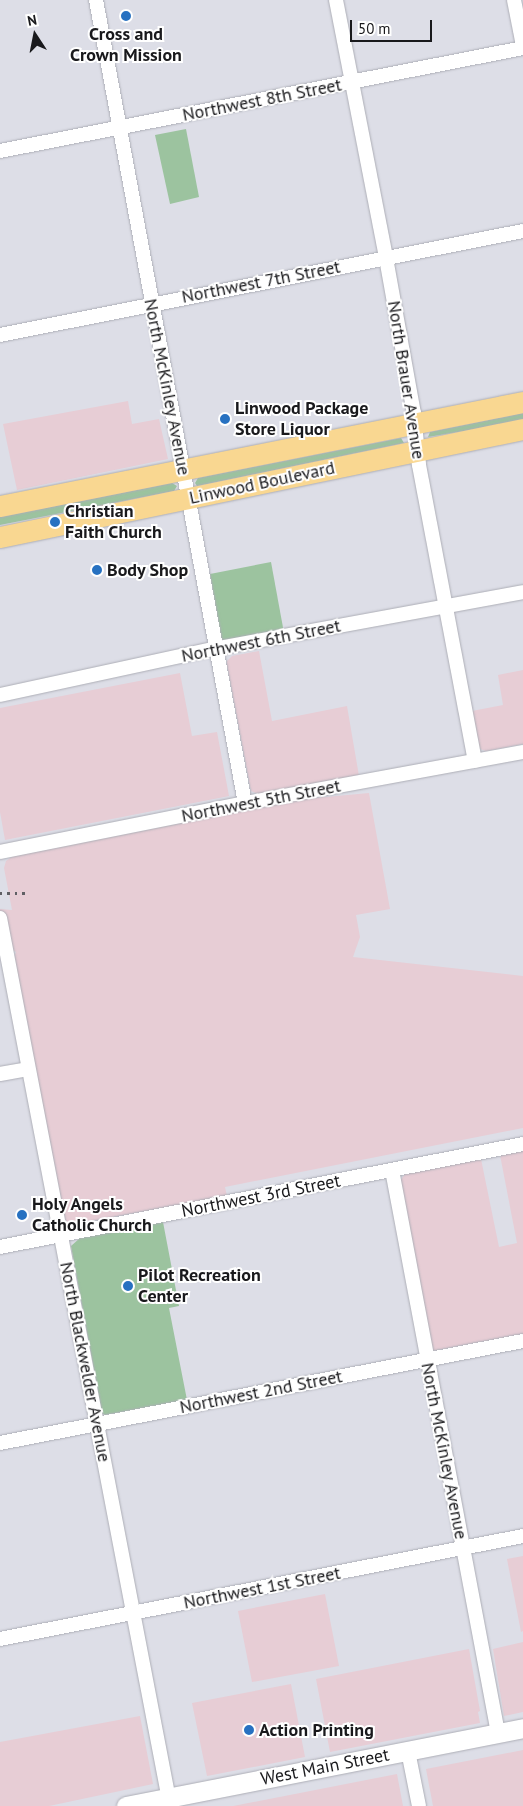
<!DOCTYPE html>
<style>
body{margin:0}
#map{position:relative;width:523px;height:1806px;overflow:hidden;background:#dddee7;font-family:"PT Sans",sans-serif}
div>[style]{position:absolute}
.industrial>*{inset:0;background:#e7cdd5}
.green>*{inset:0;background:#9cc39f}
.roads{filter:drop-shadow(0 0 1px #adaeb6) drop-shadow(0 0 1px #adaeb6)}
.minor>*{height:14px;margin:-7px;padding:0 7px;transform-origin:7px;border-radius:7px;background:#fff}
.secondary>*{height:19px;margin:-9.5px;padding:0 9.5px;transform-origin:9.5px;border-radius:9.5px;background:#fff}
.primary>*{height:21px;margin:-10.5px;padding:0 10.5px;transform-origin:10.5px;border-radius:10.5px;background:#f9d791}
.rail>*{height:3px;margin-top:-1.5px;transform-origin:0;background:repeating-linear-gradient(90deg,#5f5f64 0 2.5px,transparent 0 7.5px)}
.dots>*{width:14px;height:14px;translate:-50% -50%;box-sizing:border-box;border:2px solid #fff;border-radius:50%}
span{translate:-50% -50%;white-space:nowrap;text-align:center;line-height:1.15;-webkit-text-stroke:4px #fff;paint-order:stroke}
.poi-label{font-size:18px;color:#19191c;font-weight:700}
.left{translate:0 -50%;text-align:left}
.street-label{font-size:18px;color:#19191c}
.north{position:absolute;left:10px;top:10px;width:50px;height:50px;-webkit-text-stroke:4px #fff;paint-order:stroke;rotate:349deg;font-size:14px;font-weight:700;line-height:20px;text-align:center;color:#19191c}
.north::after{content:'';display:block;margin:auto;width:18px;height:22px;background:#19191c;clip-path:polygon(50% 0,100% 100%,50% 72%,0 100%)}
.scale{position:absolute;left:350px;top:20px;width:82px;height:22px;box-sizing:border-box;border:2px solid #19191c;border-top:0;padding-left:6px;font-size:15px;line-height:18px;white-space:nowrap;color:#19191c;-webkit-text-stroke:4px #fff;paint-order:stroke}
</style>
<div id="map">
<div class="industrial">
<i style="clip-path:polygon(128px 401px,132px 424px,159px 419px,168px 459px,17px 490px,3px 424px)"></i>
<i style="clip-path:polygon(259px 651px,272px 721px,347px 706px,359px 776px,261px 795px,251px 791px,227px 665px,227px 661px,232px 656px)"></i>
<i style="clip-path:polygon(523px 670px,523px 744px,486px 751px,480px 749px,472px 711px,503px 705px,498px 675px)"></i>
<i style="clip-path:polygon(180px 673px,192px 736px,217px 732px,229px 796px,5px 840px,0 812px,0 708px)"></i>
<i style="clip-path:polygon(369px 793px,390px 909px,356px 915px,360px 937px,353px 957px,523px 976px,523px 1128px,225px 1187px,227px 1196px,69px 1225px,65px 1219px,14px 957px,16px 952px,0 943px,0 909px,12px 910px,4px 868px,6px 861px,13px 856px,304px 799px)"></i>
<i style="clip-path:polygon(523px 1151px,523px 1334px,432px 1351px,400px 1181px,405px 1174px,481px 1159px,499px 1247px,517px 1243px,500px 1155px)"></i>
<i style="clip-path:polygon(523px 1556px,523px 1631px,521px 1632px,507px 1559px)"></i>
<i style="clip-path:polygon(325px 1594px,339px 1666px,252px 1682px,238px 1611px)"></i>
<i style="clip-path:polygon(523px 1642px,523px 1712px,504px 1716px,493px 1649px)"></i>
<i style="clip-path:polygon(469px 1649px,480px 1711px,478px 1712px,480px 1723px,330px 1752px,316px 1679px)"></i>
<i style="clip-path:polygon(291px 1684px,305px 1757px,207px 1776px,192px 1703px)"></i>
<i style="clip-path:polygon(140px 1716px,153px 1784px,49px 1806px,0 1806px,0 1742px)"></i>
<i style="clip-path:polygon(523px 1750px,523px 1806px,433px 1806px,426px 1769px)"></i>
<i style="clip-path:polygon(397px 1774px,403px 1806px,233px 1806px)"></i>
</div>
<div class="green">
<i style="clip-path:polygon(186px 129px,199px 197px,170px 204px,155px 135px)"></i>
<i style="clip-path:polygon(523px 413px,523px 421px,428px 437px,430px 432px)"></i>
<i style="clip-path:polygon(401px 438px,404px 443px,197px 486px,195px 483px,198px 478px)"></i>
<i style="clip-path:polygon(172px 483px,177px 486px,174px 491px,0 525px,0 517px)"></i>
<i style="clip-path:polygon(271px 562px,284px 633px,222px 643px,210px 574px)"></i>
<i style="clip-path:polygon(163px 1222px,179px 1306px,169px 1308px,187px 1400px,105px 1415px,102px 1413px,71px 1246px,80px 1238px)"></i>
</div>
<div class="roads">
<div class="minor">
<i style="left:96px;top:0;width:817px;rotate:79.49deg"></i>
<i style="left:336px;top:0;width:263px;rotate:79deg"></i>
<i style="left:386px;top:258px;width:158px;rotate:79.8deg"></i>
<i style="left:414px;top:413px;width:52px;rotate:84.5deg"></i>
<i style="left:419px;top:465px;width:301px;rotate:79.3deg"></i>
<i style="left:514px;top:0;width:47px;rotate:78.9deg"></i>
<i style="left:0;top:151px;width:533px;rotate:-11.14deg"></i>
<i style="left:0;top:335px;width:533px;rotate:-11.25deg"></i>
<i style="left:0;top:695px;width:223px;rotate:-12.2deg"></i>
<i style="left:218px;top:648px;width:310px;rotate:-10.4deg"></i>
<i style="left:0;top:852px;width:250px;rotate:-11.3deg"></i>
<i style="left:245px;top:803px;width:283px;rotate:-10.4deg"></i>
<i style="left:0;top:918px;width:903px;rotate:79.15deg"></i>
<i style="left:0;top:1074px;width:28px;rotate:-10deg"></i>
<i style="left:392px;top:1170px;width:573px;rotate:79.34deg"></i>
<i style="left:0;top:1247px;width:533px;rotate:-11.14deg"></i>
<i style="left:0;top:1443px;width:533px;rotate:-11.04deg"></i>
<i style="left:0;top:1639px;width:533px;rotate:-11.14deg"></i>
<i style="left:408px;top:1751px;width:56px;rotate:78.7deg"></i>
</div>
<div class="secondary">
<i style="left:126px;top:1806px;width:405px;rotate:-11.1deg"></i>
</div>
<div class="primary">
<i style="left:0;top:506px;width:533px;rotate:-11.25deg"></i>
<i style="left:0;top:537px;width:534px;rotate:-11.67deg"></i>
</div>
</div>
<div class="rail">
<i style="left:0;top:893px;width:29px"></i>
</div>
<div class="dots">
<i style="left:126px;top:16px;background:#2771c1"></i>
<i style="left:225px;top:419px;background:#2771c1"></i>
<i style="left:55px;top:522px;background:#2771c1"></i>
<i style="left:97px;top:570px;background:#2771c1"></i>
<i style="left:22px;top:1215px;background:#2771c1"></i>
<i style="left:128px;top:1286px;background:#2771c1"></i>
<i style="left:249px;top:1730px;background:#2771c1"></i>
</div>
<div class="poi-label">
<span style="left:126px;top:45px">Cross and<br>Crown Mission</span>
<span class="left" style="left:235px;top:419px">Linwood Package<br>Store Liquor</span>
<span class="left" style="left:65px;top:522px">Christian<br>Faith Church</span>
<span class="left" style="left:107px;top:570px">Body Shop</span>
<span class="left" style="left:32px;top:1215px">Holy Angels<br>Catholic Church</span>
<span class="left" style="left:138px;top:1286px">Pilot Recreation<br>Center</span>
<span class="left" style="left:259px;top:1730px">Action Printing</span>
</div>
<div class="street-label">
<span style="left:262px;top:100px;rotate:-11deg">Northwest 8th Street</span>
<span style="left:261px;top:282px;rotate:-11deg">Northwest 7th Street</span>
<span style="left:406px;top:380px;rotate:81deg">North Brauer Avenue</span>
<span style="left:167px;top:387px;rotate:79deg">North McKinley Avenue</span>
<span style="left:262px;top:483px;rotate:-12deg">Linwood Boulevard</span>
<span style="left:261px;top:641px;rotate:-11deg">Northwest 6th Street</span>
<span style="left:261px;top:801px;rotate:-11deg">Northwest 5th Street</span>
<span style="left:261px;top:1196px;rotate:-11deg">Northwest 3rd Street</span>
<span style="left:85px;top:1362px;rotate:79deg">North Blackwelder Avenue</span>
<span style="left:261px;top:1392px;rotate:-11deg">Northwest 2nd Street</span>
<span style="left:444px;top:1451px;rotate:79deg">North McKinley Avenue</span>
<span style="left:262px;top:1588px;rotate:-11deg">Northwest 1st Street</span>
<span style="left:325px;top:1767px;rotate:-11deg">West Main Street</span>
</div>
<div class="north">N</div>
<div class="scale">50 m</div>
</div>
